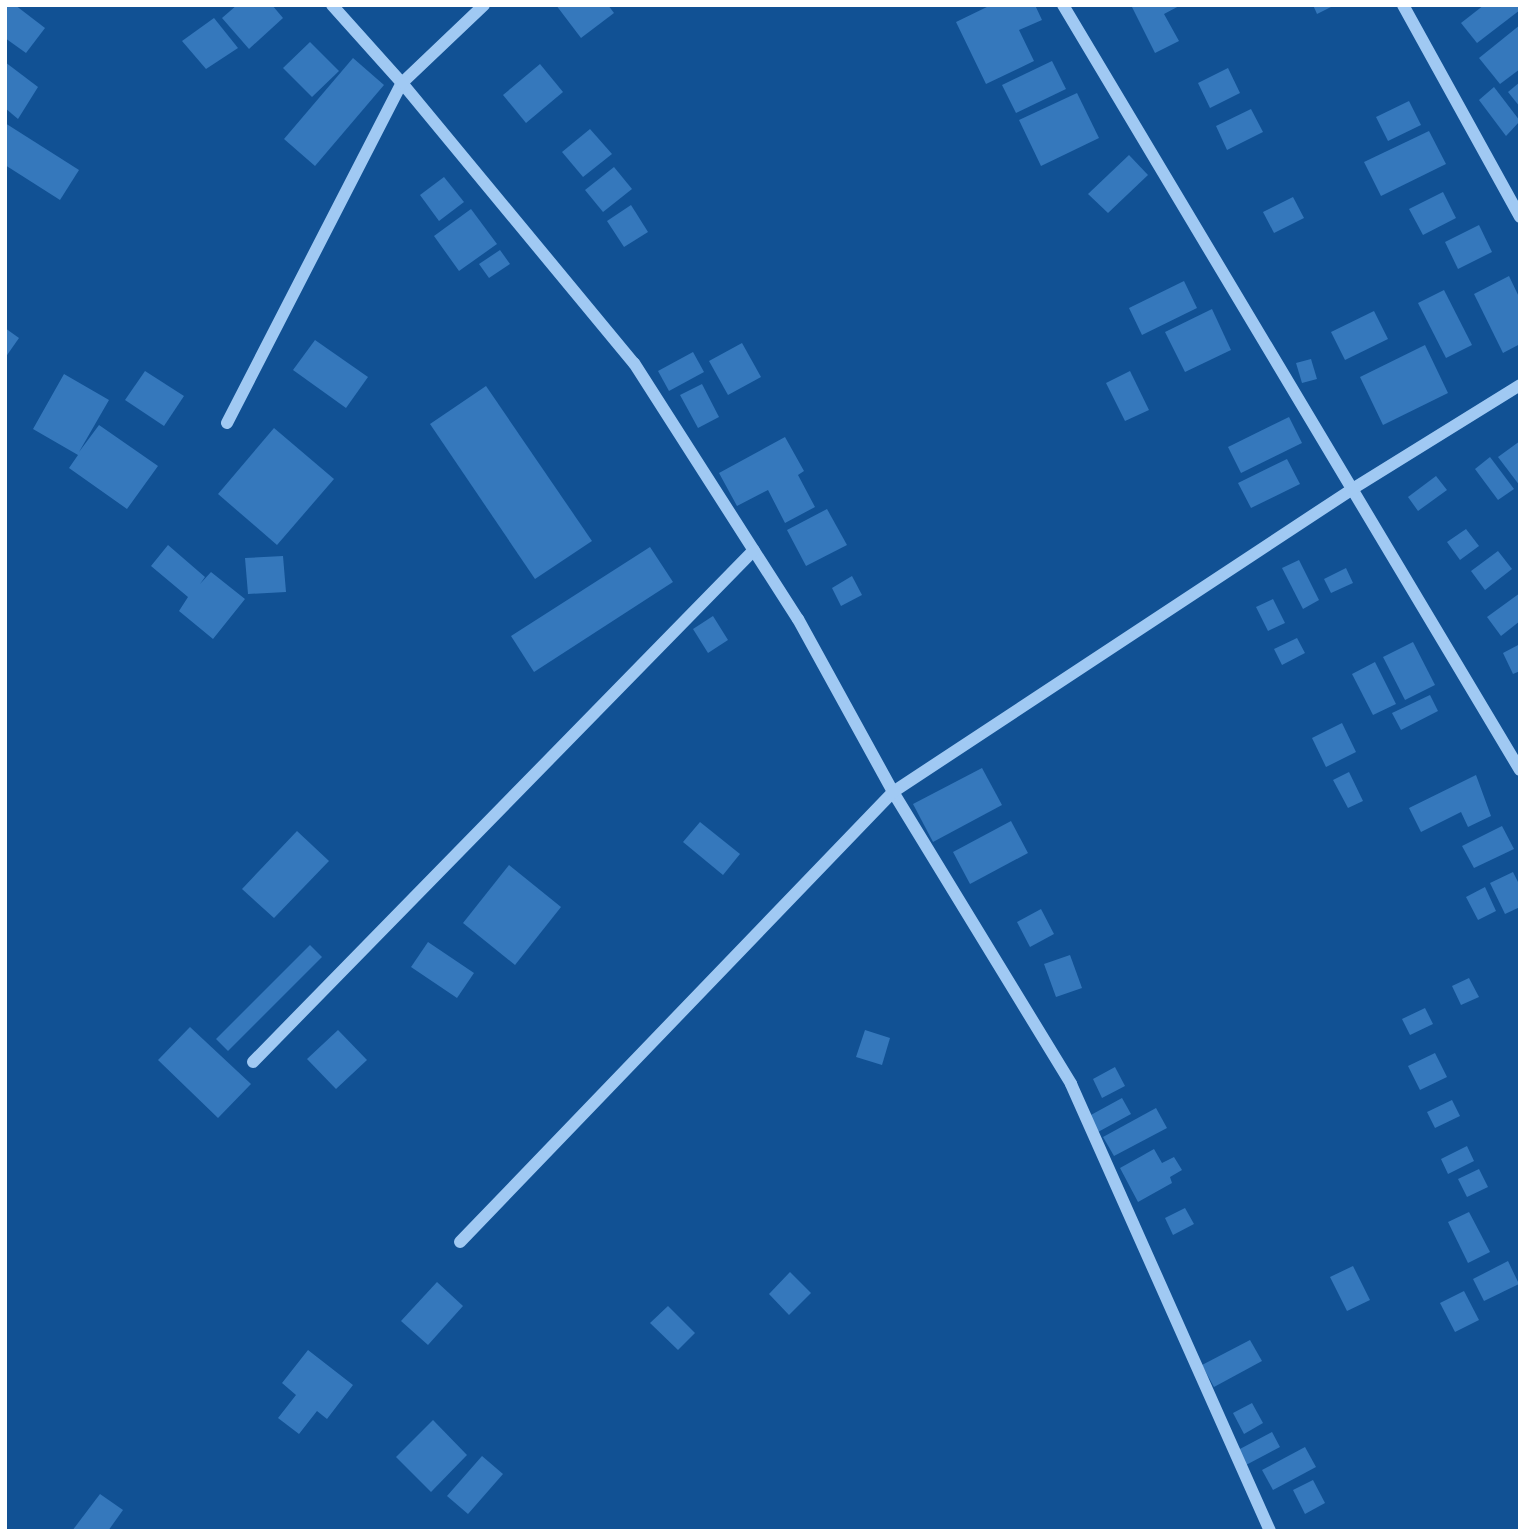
<!DOCTYPE html>
<style>
body{margin:0}
#map{position:relative;width:1525px;height:1536px;overflow:hidden;background:#115194;font-family:"PT Sans Narrow",sans-serif}
div>[style]{position:absolute}
.building>*{inset:0;background:#3578bc}
.minor>*{height:12px;margin:-6px;padding:0 6px;transform-origin:6px;border-radius:6px;background:#a0c9f3}
span{translate:-50% -50%;white-space:nowrap;text-align:center;line-height:1.15;-webkit-text-stroke:6px #115194;paint-order:stroke}
.frame{position:absolute;inset:0;border:7px solid #fff;pointer-events:none}
</style>
<div id="map">
<div class="building">
<i style="clip-path:polygon(5px 5px,15px 5px,45px 28px,26px 53px,5px 38px)"></i>
<i style="clip-path:polygon(237px 5px,272px 5px,283px 18px,249px 49px,222px 18px)"></i>
<i style="clip-path:polygon(556px 5px,608px 5px,614px 13px,581px 38px)"></i>
<i style="clip-path:polygon(991px 5px,1035px 5px,1042px 20px,1019px 30px,1034px 61px,986px 84px,956px 22px)"></i>
<i style="clip-path:polygon(1131px 5px,1181px 5px,1164px 14px,1179px 41px,1155px 53px)"></i>
<i style="clip-path:polygon(1313px 5px,1335px 5px,1317px 14px)"></i>
<i style="clip-path:polygon(1484px 5px,1520px 5px,1520px 10px,1477px 43px,1461px 23px)"></i>
<i style="clip-path:polygon(214px 18px,238px 48px,206px 69px,182px 41px)"></i>
<i style="clip-path:polygon(1520px 25px,1520px 69px,1500px 84px,1479px 58px)"></i>
<i style="clip-path:polygon(310px 42px,339px 71px,312px 97px,283px 68px)"></i>
<i style="clip-path:polygon(353px 58px,384px 85px,315px 166px,284px 139px)"></i>
<i style="clip-path:polygon(1052px 61px,1066px 89px,1016px 113px,1002px 85px)"></i>
<i style="clip-path:polygon(5px 62px,38px 87px,18px 119px,5px 108px)"></i>
<i style="clip-path:polygon(540px 64px,563px 92px,526px 123px,503px 95px)"></i>
<i style="clip-path:polygon(1228px 68px,1240px 93px,1210px 108px,1198px 83px)"></i>
<i style="clip-path:polygon(1520px 82px,1520px 107px,1508px 92px)"></i>
<i style="clip-path:polygon(1494px 87px,1520px 121px,1506px 136px,1479px 100px)"></i>
<i style="clip-path:polygon(1077px 93px,1099px 138px,1041px 166px,1019px 120px)"></i>
<i style="clip-path:polygon(1409px 101px,1421px 125px,1388px 141px,1376px 117px)"></i>
<i style="clip-path:polygon(1251px 109px,1263px 132px,1227px 150px,1216px 126px)"></i>
<i style="clip-path:polygon(5px 123px,79px 170px,60px 200px,5px 165px)"></i>
<i style="clip-path:polygon(590px 129px,612px 154px,583px 177px,562px 152px)"></i>
<i style="clip-path:polygon(1429px 131px,1446px 164px,1381px 196px,1364px 162px)"></i>
<i style="clip-path:polygon(1129px 155px,1148px 175px,1108px 213px,1088px 194px)"></i>
<i style="clip-path:polygon(614px 167px,632px 189px,603px 212px,585px 190px)"></i>
<i style="clip-path:polygon(444px 177px,464px 202px,439px 221px,420px 195px)"></i>
<i style="clip-path:polygon(1443px 192px,1456px 218px,1423px 235px,1409px 209px)"></i>
<i style="clip-path:polygon(1293px 197px,1304px 218px,1274px 233px,1263px 212px)"></i>
<i style="clip-path:polygon(631px 205px,648px 232px,624px 247px,607px 221px)"></i>
<i style="clip-path:polygon(471px 209px,497px 244px,459px 271px,434px 236px)"></i>
<i style="clip-path:polygon(1479px 225px,1492px 252px,1458px 269px,1445px 242px)"></i>
<i style="clip-path:polygon(500px 250px,510px 264px,489px 278px,479px 264px)"></i>
<i style="clip-path:polygon(1509px 276px,1520px 299px,1520px 344px,1503px 353px,1474px 294px)"></i>
<i style="clip-path:polygon(1184px 281px,1197px 308px,1142px 335px,1129px 308px)"></i>
<i style="clip-path:polygon(1444px 290px,1472px 345px,1446px 358px,1418px 303px)"></i>
<i style="clip-path:polygon(1212px 309px,1231px 350px,1185px 372px,1165px 332px)"></i>
<i style="clip-path:polygon(1374px 311px,1388px 339px,1345px 360px,1331px 332px)"></i>
<i style="clip-path:polygon(5px 328px,19px 338px,5px 358px)"></i>
<i style="clip-path:polygon(315px 340px,368px 377px,346px 408px,293px 370px)"></i>
<i style="clip-path:polygon(742px 343px,761px 377px,728px 395px,709px 361px)"></i>
<i style="clip-path:polygon(1425px 345px,1448px 393px,1383px 425px,1360px 377px)"></i>
<i style="clip-path:polygon(693px 352px,704px 372px,669px 391px,658px 371px)"></i>
<i style="clip-path:polygon(1311px 359px,1317px 379px,1302px 383px,1296px 363px)"></i>
<i style="clip-path:polygon(145px 371px,184px 396px,164px 426px,125px 400px)"></i>
<i style="clip-path:polygon(1130px 371px,1149px 410px,1125px 421px,1106px 383px)"></i>
<i style="clip-path:polygon(64px 374px,109px 400px,79px 452px,99px 425px,158px 466px,127px 509px,69px 468px,78px 455px,33px 429px)"></i>
<i style="clip-path:polygon(702px 384px,719px 417px,698px 428px,680px 395px)"></i>
<i style="clip-path:polygon(486px 386px,592px 541px,535px 579px,430px 424px)"></i>
<i style="clip-path:polygon(1289px 417px,1302px 443px,1241px 473px,1228px 447px)"></i>
<i style="clip-path:polygon(274px 428px,334px 479px,277px 545px,218px 494px)"></i>
<i style="clip-path:polygon(785px 437px,804px 471px,798px 475px,815px 507px,785px 523px,768px 490px,737px 506px,719px 473px)"></i>
<i style="clip-path:polygon(1520px 441px,1520px 486px,1498px 457px)"></i>
<i style="clip-path:polygon(1490px 457px,1514px 489px,1498px 500px,1475px 469px)"></i>
<i style="clip-path:polygon(1287px 459px,1300px 484px,1251px 508px,1238px 483px)"></i>
<i style="clip-path:polygon(1436px 476px,1447px 490px,1418px 511px,1408px 497px)"></i>
<i style="clip-path:polygon(827px 509px,847px 545px,806px 566px,787px 530px)"></i>
<i style="clip-path:polygon(1466px 529px,1479px 546px,1460px 560px,1447px 542px)"></i>
<i style="clip-path:polygon(168px 545px,205px 577px,200px 584px,211px 572px,245px 599px,213px 639px,179px 611px,188px 597px,151px 566px)"></i>
<i style="clip-path:polygon(650px 547px,673px 582px,534px 672px,511px 636px)"></i>
<i style="clip-path:polygon(1498px 551px,1512px 569px,1485px 590px,1471px 571px)"></i>
<i style="clip-path:polygon(283px 556px,286px 592px,248px 594px,245px 558px)"></i>
<i style="clip-path:polygon(1299px 560px,1319px 600px,1303px 609px,1282px 568px)"></i>
<i style="clip-path:polygon(1346px 568px,1353px 583px,1331px 593px,1324px 579px)"></i>
<i style="clip-path:polygon(852px 576px,862px 595px,841px 606px,832px 588px)"></i>
<i style="clip-path:polygon(1520px 593px,1520px 621px,1501px 636px,1487px 617px)"></i>
<i style="clip-path:polygon(1273px 599px,1285px 623px,1268px 631px,1256px 607px)"></i>
<i style="clip-path:polygon(713px 616px,728px 640px,708px 653px,693px 629px)"></i>
<i style="clip-path:polygon(1297px 638px,1305px 653px,1282px 665px,1274px 649px)"></i>
<i style="clip-path:polygon(1413px 642px,1435px 685px,1405px 700px,1383px 657px)"></i>
<i style="clip-path:polygon(1520px 644px,1520px 671px,1513px 674px,1503px 653px)"></i>
<i style="clip-path:polygon(1375px 662px,1396px 704px,1373px 715px,1352px 674px)"></i>
<i style="clip-path:polygon(1430px 695px,1438px 711px,1401px 730px,1392px 713px)"></i>
<i style="clip-path:polygon(1342px 723px,1356px 752px,1326px 767px,1312px 738px)"></i>
<i style="clip-path:polygon(982px 768px,1002px 805px,933px 842px,913px 804px)"></i>
<i style="clip-path:polygon(1349px 772px,1363px 801px,1348px 808px,1333px 780px)"></i>
<i style="clip-path:polygon(1476px 775px,1491px 816px,1468px 827px,1461px 812px,1421px 832px,1409px 808px)"></i>
<i style="clip-path:polygon(1011px 821px,1028px 853px,970px 884px,953px 852px)"></i>
<i style="clip-path:polygon(700px 822px,740px 854px,723px 875px,683px 842px)"></i>
<i style="clip-path:polygon(1502px 826px,1514px 849px,1474px 868px,1462px 846px)"></i>
<i style="clip-path:polygon(297px 831px,329px 861px,274px 918px,242px 889px)"></i>
<i style="clip-path:polygon(509px 865px,561px 907px,515px 965px,463px 923px)"></i>
<i style="clip-path:polygon(1513px 872px,1520px 886px,1520px 907px,1505px 914px,1490px 883px)"></i>
<i style="clip-path:polygon(1485px 887px,1496px 911px,1478px 920px,1466px 897px)"></i>
<i style="clip-path:polygon(1041px 909px,1054px 934px,1030px 947px,1017px 922px)"></i>
<i style="clip-path:polygon(428px 942px,474px 973px,457px 998px,411px 967px)"></i>
<i style="clip-path:polygon(310px 945px,322px 957px,228px 1051px,216px 1039px)"></i>
<i style="clip-path:polygon(1070px 955px,1082px 988px,1056px 997px,1044px 964px)"></i>
<i style="clip-path:polygon(1469px 978px,1479px 997px,1461px 1005px,1452px 986px)"></i>
<i style="clip-path:polygon(1425px 1008px,1433px 1024px,1410px 1035px,1402px 1019px)"></i>
<i style="clip-path:polygon(190px 1027px,251px 1084px,218px 1118px,158px 1060px)"></i>
<i style="clip-path:polygon(338px 1030px,367px 1060px,336px 1089px,307px 1059px)"></i>
<i style="clip-path:polygon(865px 1030px,890px 1038px,882px 1065px,856px 1057px)"></i>
<i style="clip-path:polygon(1435px 1053px,1447px 1077px,1420px 1090px,1408px 1066px)"></i>
<i style="clip-path:polygon(1115px 1067px,1125px 1086px,1102px 1098px,1093px 1079px)"></i>
<i style="clip-path:polygon(1122px 1098px,1131px 1114px,1098px 1132px,1089px 1116px)"></i>
<i style="clip-path:polygon(1452px 1100px,1460px 1116px,1435px 1128px,1427px 1112px)"></i>
<i style="clip-path:polygon(1156px 1108px,1167px 1128px,1114px 1156px,1103px 1137px)"></i>
<i style="clip-path:polygon(1467px 1146px,1474px 1161px,1448px 1174px,1441px 1159px)"></i>
<i style="clip-path:polygon(1154px 1149px,1162px 1163px,1174px 1157px,1182px 1170px,1170px 1177px,1172px 1183px,1138px 1202px,1120px 1168px)"></i>
<i style="clip-path:polygon(1479px 1169px,1488px 1187px,1467px 1197px,1458px 1179px)"></i>
<i style="clip-path:polygon(1185px 1208px,1194px 1224px,1173px 1235px,1165px 1218px)"></i>
<i style="clip-path:polygon(1469px 1212px,1490px 1252px,1468px 1263px,1448px 1222px)"></i>
<i style="clip-path:polygon(1508px 1261px,1519px 1284px,1484px 1301px,1473px 1279px)"></i>
<i style="clip-path:polygon(1353px 1266px,1370px 1300px,1347px 1311px,1330px 1277px)"></i>
<i style="clip-path:polygon(790px 1272px,811px 1293px,789px 1315px,769px 1294px)"></i>
<i style="clip-path:polygon(437px 1282px,463px 1306px,428px 1345px,401px 1321px)"></i>
<i style="clip-path:polygon(1464px 1291px,1479px 1320px,1455px 1332px,1440px 1303px)"></i>
<i style="clip-path:polygon(668px 1306px,695px 1333px,678px 1350px,650px 1323px)"></i>
<i style="clip-path:polygon(1250px 1340px,1262px 1361px,1214px 1387px,1202px 1365px)"></i>
<i style="clip-path:polygon(308px 1350px,353px 1385px,327px 1419px,317px 1411px,299px 1434px,278px 1418px,296px 1395px,282px 1383px)"></i>
<i style="clip-path:polygon(1252px 1403px,1263px 1423px,1244px 1434px,1233px 1413px)"></i>
<i style="clip-path:polygon(433px 1420px,467px 1455px,431px 1492px,396px 1457px)"></i>
<i style="clip-path:polygon(1272px 1432px,1280px 1447px,1246px 1465px,1238px 1450px)"></i>
<i style="clip-path:polygon(1305px 1447px,1316px 1467px,1273px 1490px,1262px 1470px)"></i>
<i style="clip-path:polygon(482px 1456px,503px 1474px,468px 1514px,447px 1496px)"></i>
<i style="clip-path:polygon(1313px 1480px,1325px 1503px,1305px 1514px,1293px 1490px)"></i>
<i style="clip-path:polygon(100px 1494px,123px 1510px,108px 1531px,72px 1531px)"></i>
</div>
<div class="minor">
<i style="left:332px;top:5px;width:105px;rotate:48.1deg"></i>
<i style="left:402px;top:83px;width:364px;rotate:50.4deg"></i>
<i style="left:634px;top:363px;width:304px;rotate:57.4deg"></i>
<i style="left:798px;top:619px;width:197px;rotate:61.2deg"></i>
<i style="left:893px;top:792px;width:342px;rotate:58.6deg"></i>
<i style="left:1071px;top:1084px;width:489px;rotate:66deg"></i>
<i style="left:1063px;top:5px;width:891px;rotate:59.15deg"></i>
<i style="left:1403px;top:5px;width:242px;rotate:61.1deg"></i>
<i style="left:227px;top:423px;width:382px;rotate:-62.8deg"></i>
<i style="left:402px;top:83px;width:113px;rotate:-43.6deg"></i>
<i style="left:253px;top:1062px;width:716px;rotate:-45.62deg"></i>
<i style="left:460px;top:1242px;width:624px;rotate:-46.1deg"></i>
<i style="left:893px;top:792px;width:552px;rotate:-33.4deg"></i>
<i style="left:1354px;top:488px;width:195px;rotate:-31.8deg"></i>
</div>
<div class="frame"></div>
</div>
